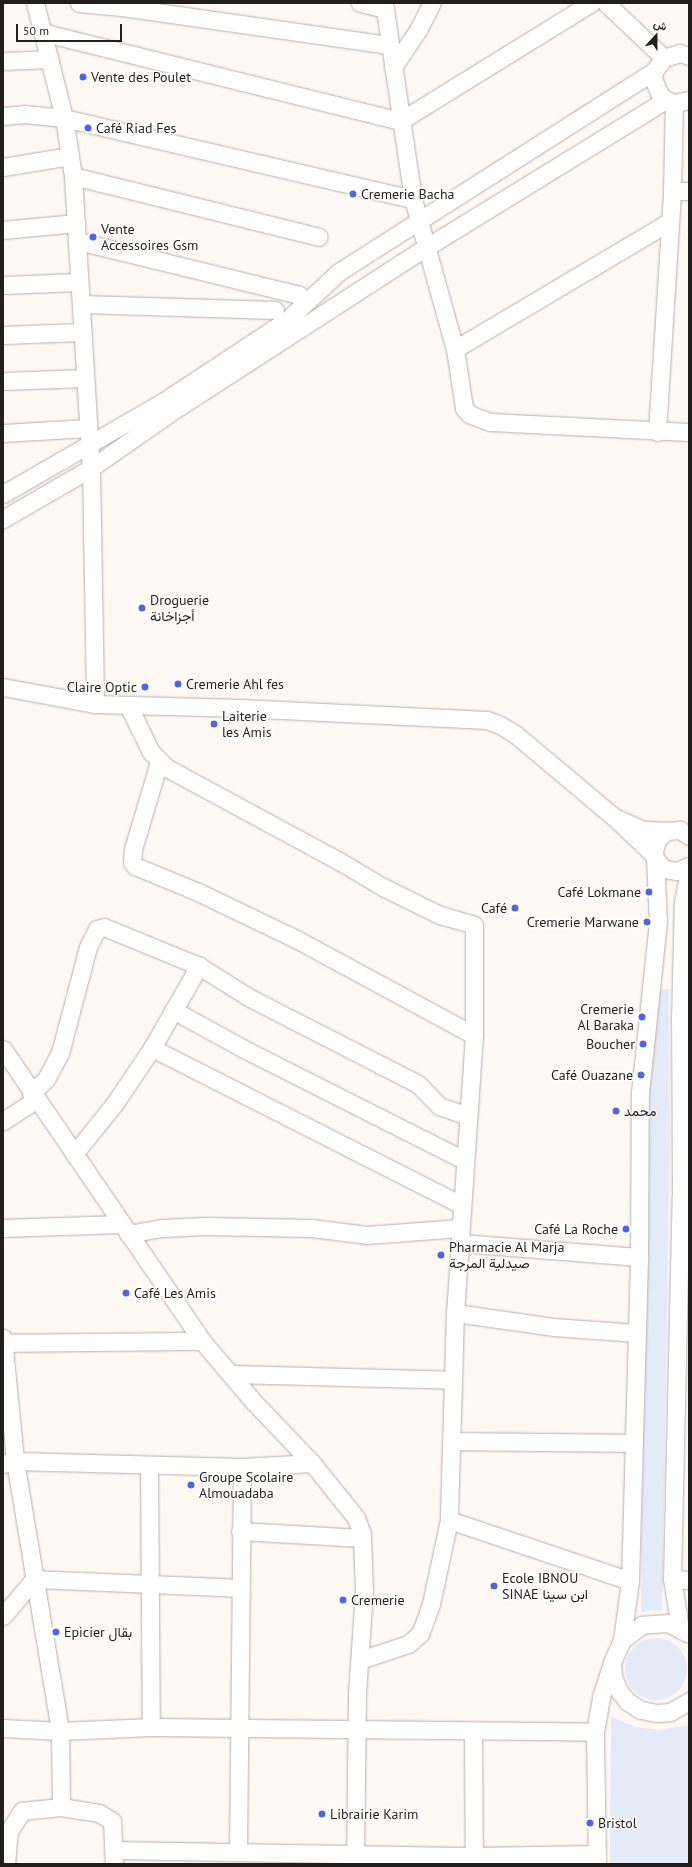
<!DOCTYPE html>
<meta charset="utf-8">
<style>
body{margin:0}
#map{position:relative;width:692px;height:1867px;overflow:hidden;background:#fff9f6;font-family:"PT Sans",Vazirmatn,sans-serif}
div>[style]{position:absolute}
.green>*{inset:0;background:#e5eaf9}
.round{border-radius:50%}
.roads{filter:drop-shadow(0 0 1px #b8aeaa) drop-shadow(0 0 1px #b8aeaa)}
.minor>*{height:17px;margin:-8.5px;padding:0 8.5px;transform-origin:8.5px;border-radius:8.5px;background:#fff}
.dots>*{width:11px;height:11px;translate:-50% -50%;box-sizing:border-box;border:2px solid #fff;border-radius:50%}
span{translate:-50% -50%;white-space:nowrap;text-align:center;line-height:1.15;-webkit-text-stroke:3px #fff;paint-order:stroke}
.poi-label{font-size:14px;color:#221f1d}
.left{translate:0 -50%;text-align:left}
.right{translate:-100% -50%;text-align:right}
.frame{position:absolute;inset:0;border:4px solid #221f1d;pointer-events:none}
.north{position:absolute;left:636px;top:16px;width:40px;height:40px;-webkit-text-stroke:3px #fff;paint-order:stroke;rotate:21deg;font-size:11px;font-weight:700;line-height:16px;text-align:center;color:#221f1d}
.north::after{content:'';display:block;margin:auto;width:14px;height:18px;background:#221f1d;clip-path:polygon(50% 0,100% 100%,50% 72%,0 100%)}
.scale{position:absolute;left:16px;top:24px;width:106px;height:18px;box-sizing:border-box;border:2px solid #221f1d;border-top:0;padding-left:5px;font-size:12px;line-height:14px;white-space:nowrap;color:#221f1d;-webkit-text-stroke:3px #fff;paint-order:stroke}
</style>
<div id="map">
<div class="green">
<i style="clip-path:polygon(660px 989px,669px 989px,670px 1142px,662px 1611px,652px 1610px,641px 1613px,646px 1139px,649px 1067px)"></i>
<i class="round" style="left:625px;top:1638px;width:62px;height:62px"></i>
<i style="clip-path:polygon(611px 1717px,637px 1727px,658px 1730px,689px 1725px,689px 1864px,610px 1864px)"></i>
</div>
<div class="roads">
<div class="minor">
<i style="left:35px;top:3px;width:119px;rotate:75.8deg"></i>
<i style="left:64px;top:118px;width:59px;rotate:81.2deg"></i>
<i style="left:73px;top:176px;width:293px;rotate:86.5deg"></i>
<i style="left:91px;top:468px;width:236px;rotate:89deg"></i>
<i style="left:79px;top:3px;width:43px;rotate:5.3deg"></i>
<i style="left:122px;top:7px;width:270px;rotate:8.1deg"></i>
<i style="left:360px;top:3px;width:26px;rotate:13deg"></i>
<i style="left:384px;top:3px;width:198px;rotate:81.6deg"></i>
<i style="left:413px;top:199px;width:156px;rotate:74.4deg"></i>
<i style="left:455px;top:349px;width:60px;rotate:81.3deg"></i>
<i style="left:464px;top:408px;width:8px;rotate:50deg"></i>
<i style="left:469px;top:414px;width:22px;rotate:21deg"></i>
<i style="left:490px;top:422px;width:199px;rotate:2.9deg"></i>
<i style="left:606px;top:3px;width:80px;rotate:43.5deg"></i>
<i style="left:45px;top:33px;width:366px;rotate:13.9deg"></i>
<i style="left:400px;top:121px;width:225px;rotate:-31.7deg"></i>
<i style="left:689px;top:56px;width:9px;rotate:-162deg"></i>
<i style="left:680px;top:53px;width:17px;rotate:163deg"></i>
<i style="left:664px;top:58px;width:16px;rotate:128deg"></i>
<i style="left:654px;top:71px;width:8px;rotate:97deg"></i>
<i style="left:653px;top:79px;width:17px;rotate:66deg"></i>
<i style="left:660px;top:95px;width:8px;rotate:40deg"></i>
<i style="left:666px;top:100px;width:9px;rotate:21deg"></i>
<i style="left:674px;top:103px;width:15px;rotate:-11deg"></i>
<i style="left:3px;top:61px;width:47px;rotate:-2.4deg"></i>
<i style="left:393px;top:67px;width:45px;rotate:-56deg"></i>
<i style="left:418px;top:30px;width:30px;rotate:-63deg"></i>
<i style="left:3px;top:116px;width:21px;rotate:-5deg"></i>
<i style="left:24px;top:114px;width:40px;rotate:5.7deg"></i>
<i style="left:64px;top:118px;width:358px;rotate:13.1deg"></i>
<i style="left:3px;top:167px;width:68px;rotate:-9.3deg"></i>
<i style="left:73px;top:176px;width:253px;rotate:13.9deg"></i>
<i style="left:672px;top:191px;width:17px"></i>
<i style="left:3px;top:230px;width:73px;rotate:-5.5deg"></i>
<i style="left:78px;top:241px;width:228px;rotate:13.7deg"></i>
<i style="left:3px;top:285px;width:76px;rotate:-2.3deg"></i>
<i style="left:82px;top:304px;width:193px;rotate:1.8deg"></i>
<i style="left:3px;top:335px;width:79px;rotate:-2.2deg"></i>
<i style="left:455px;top:349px;width:249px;rotate:-30.7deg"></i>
<i style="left:3px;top:381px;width:82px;rotate:-2.1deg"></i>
<i style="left:657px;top:432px;width:241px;rotate:-86.4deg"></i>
<i style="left:672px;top:191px;width:88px;rotate:-88.7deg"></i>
<i style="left:3px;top:433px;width:85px;rotate:-3.4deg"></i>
<i style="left:3px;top:494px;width:186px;rotate:-30deg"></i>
<i style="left:164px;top:401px;width:147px;rotate:-33.4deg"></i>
<i style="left:287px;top:320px;width:72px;rotate:-42.8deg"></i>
<i style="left:340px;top:271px;width:372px;rotate:-32.5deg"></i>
<i style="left:3px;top:519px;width:102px;rotate:-30.1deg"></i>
<i style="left:91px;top:468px;width:94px;rotate:-35deg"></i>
<i style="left:168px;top:414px;width:306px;rotate:-32.9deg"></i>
<i style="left:425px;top:248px;width:283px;rotate:-31.6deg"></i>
<i style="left:3px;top:687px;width:94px;rotate:10.5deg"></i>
<i style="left:95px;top:704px;width:146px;rotate:1.6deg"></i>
<i style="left:241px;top:708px;width:246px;rotate:2.8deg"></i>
<i style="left:487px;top:720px;width:14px;rotate:21deg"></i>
<i style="left:500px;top:725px;width:17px;rotate:31deg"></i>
<i style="left:515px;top:734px;width:129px;rotate:40deg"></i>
<i style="left:128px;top:705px;width:52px;rotate:63.9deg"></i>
<i style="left:151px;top:752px;width:23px;rotate:45deg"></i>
<i style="left:167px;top:768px;width:196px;rotate:28.4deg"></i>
<i style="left:339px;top:861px;width:51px;rotate:30.6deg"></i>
<i style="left:383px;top:887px;width:64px;rotate:26.2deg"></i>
<i style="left:440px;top:915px;width:35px;rotate:16deg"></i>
<i style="left:474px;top:925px;width:110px;rotate:90deg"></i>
<i style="left:474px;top:1035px;width:279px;rotate:93.9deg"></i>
<i style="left:455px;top:1313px;width:207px;rotate:91.7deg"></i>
<i style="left:449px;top:1520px;width:86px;rotate:102.1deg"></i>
<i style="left:431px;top:1604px;width:32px;rotate:110deg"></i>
<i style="left:420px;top:1634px;width:16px;rotate:140deg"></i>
<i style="left:408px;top:1644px;width:51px;rotate:161.6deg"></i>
<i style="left:159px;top:762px;width:91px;rotate:106.6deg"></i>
<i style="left:133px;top:849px;width:13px;rotate:94deg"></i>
<i style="left:132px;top:862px;width:5px;rotate:53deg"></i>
<i style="left:135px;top:866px;width:68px;rotate:22.4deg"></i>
<i style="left:198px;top:892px;width:111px;rotate:25.6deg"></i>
<i style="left:298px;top:940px;width:200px;rotate:28.4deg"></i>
<i style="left:689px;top:836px;width:11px;rotate:-146deg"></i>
<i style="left:680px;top:830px;width:13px;rotate:176deg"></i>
<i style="left:667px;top:831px;width:13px;rotate:141deg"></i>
<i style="left:657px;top:839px;width:13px;rotate:103deg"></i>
<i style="left:654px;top:852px;width:7px;rotate:82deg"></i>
<i style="left:655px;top:859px;width:13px;rotate:48deg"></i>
<i style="left:664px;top:869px;width:13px;rotate:9deg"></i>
<i style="left:677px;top:871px;width:13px;rotate:-23deg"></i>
<i style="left:654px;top:855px;width:55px;rotate:-136.5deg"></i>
<i style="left:614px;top:817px;width:32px;rotate:24deg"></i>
<i style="left:643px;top:830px;width:24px;rotate:2deg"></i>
<i style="left:173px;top:1010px;width:81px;rotate:28.8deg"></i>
<i style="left:244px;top:1049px;width:246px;rotate:26.8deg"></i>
<i style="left:152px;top:1048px;width:95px;rotate:-60.2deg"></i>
<i style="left:199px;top:966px;width:60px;rotate:32.1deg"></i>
<i style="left:250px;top:998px;width:189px;rotate:27.1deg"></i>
<i style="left:418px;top:1084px;width:30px;rotate:46deg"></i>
<i style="left:439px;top:1106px;width:31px;rotate:19deg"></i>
<i style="left:3px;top:1049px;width:353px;rotate:55.7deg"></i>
<i style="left:202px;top:1341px;width:79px;rotate:49.6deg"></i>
<i style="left:253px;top:1401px;width:86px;rotate:46.4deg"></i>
<i style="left:312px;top:1463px;width:70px;rotate:51.3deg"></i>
<i style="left:356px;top:1518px;width:17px;rotate:69deg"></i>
<i style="left:362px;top:1534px;width:57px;rotate:88deg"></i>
<i style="left:364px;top:1591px;width:104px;rotate:93.9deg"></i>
<i style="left:357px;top:1695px;width:169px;rotate:90.7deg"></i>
<i style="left:31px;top:1093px;width:21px;rotate:-43deg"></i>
<i style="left:46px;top:1079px;width:30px;rotate:-62deg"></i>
<i style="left:60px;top:1053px;width:110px;rotate:-75.2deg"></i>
<i style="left:88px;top:947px;width:20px;rotate:-63deg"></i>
<i style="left:97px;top:929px;width:7px;rotate:-16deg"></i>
<i style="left:104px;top:927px;width:103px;rotate:22.3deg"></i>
<i style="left:3px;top:1121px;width:38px;rotate:-33deg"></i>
<i style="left:74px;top:1154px;width:65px;rotate:-51.2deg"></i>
<i style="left:115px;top:1103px;width:66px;rotate:-56.1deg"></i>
<i style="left:152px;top:1048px;width:347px;rotate:26.9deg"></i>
<i style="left:3px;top:1228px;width:118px;rotate:-1.9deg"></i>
<i style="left:128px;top:1234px;width:36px;rotate:-10deg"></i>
<i style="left:163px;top:1228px;width:42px;rotate:-2.7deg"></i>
<i style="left:205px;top:1226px;width:106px;rotate:1.1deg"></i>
<i style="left:311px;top:1228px;width:56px;rotate:7.1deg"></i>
<i style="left:367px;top:1235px;width:93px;rotate:-4.3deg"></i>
<i style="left:460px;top:1243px;width:180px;rotate:4.5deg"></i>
<i style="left:455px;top:1313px;width:99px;rotate:8.1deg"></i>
<i style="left:553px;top:1327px;width:84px;rotate:4.1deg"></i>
<i style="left:3px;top:1338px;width:124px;rotate:84.4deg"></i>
<i style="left:15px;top:1461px;width:274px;rotate:80.5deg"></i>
<i style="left:60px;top:1731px;width:76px;rotate:89.2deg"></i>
<i style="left:4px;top:1343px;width:198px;rotate:-0.6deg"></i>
<i style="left:231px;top:1374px;width:222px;rotate:1.5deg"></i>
<i style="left:452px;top:1441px;width:182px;rotate:0.6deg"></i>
<i style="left:3px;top:1464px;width:12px;rotate:-14deg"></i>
<i style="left:15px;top:1461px;width:227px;rotate:1.5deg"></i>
<i style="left:242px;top:1467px;width:70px;rotate:-3.3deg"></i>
<i style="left:149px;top:1465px;width:262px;rotate:89.6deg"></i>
<i style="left:449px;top:1520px;width:191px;rotate:18.6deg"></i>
<i style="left:240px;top:1531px;width:122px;rotate:3.3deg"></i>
<i style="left:672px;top:1579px;width:17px;rotate:3deg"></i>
<i style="left:3px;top:1616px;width:48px;rotate:-50deg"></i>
<i style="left:34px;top:1579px;width:206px;rotate:2.5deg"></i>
<i style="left:680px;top:1628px;width:50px;rotate:-99.3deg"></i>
<i style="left:672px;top:1579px;width:383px;rotate:-88.7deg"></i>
<i style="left:681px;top:1196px;width:175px;rotate:-90.3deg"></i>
<i style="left:680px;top:1021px;width:119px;rotate:-88.6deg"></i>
<i style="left:683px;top:902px;width:33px;rotate:-79deg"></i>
<i style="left:687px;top:1633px;width:21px;rotate:-152deg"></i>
<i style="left:668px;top:1623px;width:26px;rotate:176deg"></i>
<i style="left:642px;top:1625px;width:25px;rotate:143deg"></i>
<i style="left:622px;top:1640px;width:24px;rotate:114deg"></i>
<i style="left:612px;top:1662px;width:15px;rotate:86deg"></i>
<i style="left:613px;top:1677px;width:15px;rotate:67deg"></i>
<i style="left:619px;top:1691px;width:14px;rotate:51deg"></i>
<i style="left:628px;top:1702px;width:15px;rotate:32deg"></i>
<i style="left:641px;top:1710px;width:15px;rotate:11deg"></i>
<i style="left:656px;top:1713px;width:14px;rotate:-4deg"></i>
<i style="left:670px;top:1712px;width:22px;rotate:-30deg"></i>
<i style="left:622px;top:1640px;width:60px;rotate:-82.3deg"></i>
<i style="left:630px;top:1581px;width:324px;rotate:-88.4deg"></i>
<i style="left:639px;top:1257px;width:164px;rotate:-89.7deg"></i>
<i style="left:640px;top:1093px;width:172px;rotate:-84deg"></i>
<i style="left:658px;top:922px;width:63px;rotate:-92.7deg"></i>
<i style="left:3px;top:1728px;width:57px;rotate:3deg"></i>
<i style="left:60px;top:1731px;width:91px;rotate:-2.5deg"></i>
<i style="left:151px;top:1727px;width:444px;rotate:0.6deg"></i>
<i style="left:473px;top:1732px;width:132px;rotate:89.6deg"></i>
<i style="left:114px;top:1850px;width:360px;rotate:1deg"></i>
<i style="left:474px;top:1856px;width:123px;rotate:-0.9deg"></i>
<i style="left:238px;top:1852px;width:385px;rotate:-89.4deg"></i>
<i style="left:6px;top:1864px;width:33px;rotate:-85deg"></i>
<i style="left:9px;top:1831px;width:24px;rotate:-57deg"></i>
<i style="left:22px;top:1811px;width:39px;rotate:-6deg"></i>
<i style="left:61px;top:1807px;width:38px;rotate:9deg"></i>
<i style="left:99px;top:1813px;width:15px;rotate:32deg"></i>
<i style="left:112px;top:1821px;width:43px;rotate:87.3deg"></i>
<i style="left:597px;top:1864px;width:132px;rotate:-90.9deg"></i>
<i style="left:595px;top:1732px;width:36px;rotate:-80deg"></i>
<i style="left:601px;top:1697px;width:33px;rotate:-72deg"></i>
</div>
</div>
<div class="dots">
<i style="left:83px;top:77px;background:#5365db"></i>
<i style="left:88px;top:128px;background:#5365db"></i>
<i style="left:353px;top:194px;background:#5365db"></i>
<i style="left:93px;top:237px;background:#5365db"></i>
<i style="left:142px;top:608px;background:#5365db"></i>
<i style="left:178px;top:684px;background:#5365db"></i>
<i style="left:145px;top:687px;background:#5365db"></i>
<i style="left:214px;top:724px;background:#5365db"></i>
<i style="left:649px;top:892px;background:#5365db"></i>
<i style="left:515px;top:908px;background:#5365db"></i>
<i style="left:647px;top:922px;background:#5365db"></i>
<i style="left:642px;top:1017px;background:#5365db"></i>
<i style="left:643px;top:1044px;background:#5365db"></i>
<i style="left:641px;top:1075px;background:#5365db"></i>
<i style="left:616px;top:1111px;background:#5365db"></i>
<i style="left:626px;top:1229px;background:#5365db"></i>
<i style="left:441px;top:1255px;background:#5365db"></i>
<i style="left:126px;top:1293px;background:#5365db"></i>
<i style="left:191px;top:1485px;background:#5365db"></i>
<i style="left:494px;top:1586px;background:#5365db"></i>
<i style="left:343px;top:1600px;background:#5365db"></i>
<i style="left:56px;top:1632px;background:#5365db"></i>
<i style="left:322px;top:1814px;background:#5365db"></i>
<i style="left:590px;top:1823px;background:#5365db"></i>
</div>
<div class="poi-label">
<span class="left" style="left:91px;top:77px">Vente des Poulet</span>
<span class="left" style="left:96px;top:128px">Café Riad Fes</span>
<span class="left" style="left:361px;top:194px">Cremerie Bacha</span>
<span class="left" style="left:101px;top:237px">Vente<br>Accessoires Gsm</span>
<span class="left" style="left:150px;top:608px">Droguerie<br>أجزاخانة</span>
<span class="left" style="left:186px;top:684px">Cremerie Ahl fes</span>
<span class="right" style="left:137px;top:687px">Claire Optic</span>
<span class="left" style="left:222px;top:724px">Laiterie<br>les Amis</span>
<span class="right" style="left:641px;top:892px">Café Lokmane</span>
<span class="right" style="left:507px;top:908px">Café</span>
<span class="right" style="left:639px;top:922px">Cremerie Marwane</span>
<span class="right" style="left:634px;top:1017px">Cremerie<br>Al Baraka</span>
<span class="right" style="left:635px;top:1044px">Boucher</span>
<span class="right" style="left:633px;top:1075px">Café Ouazane</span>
<span class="left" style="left:624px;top:1111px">محمد</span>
<span class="right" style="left:618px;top:1229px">Café La Roche</span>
<span class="left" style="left:449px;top:1255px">Pharmacie Al Marja<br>صيدلية المرجة</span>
<span class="left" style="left:134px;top:1293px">Café Les Amis</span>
<span class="left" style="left:199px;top:1485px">Groupe Scolaire<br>Almouadaba</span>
<span class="left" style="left:502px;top:1586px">Ecole IBNOU<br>SINAE ابن سينا</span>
<span class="left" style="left:351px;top:1600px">Cremerie</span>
<span class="left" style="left:64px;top:1632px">Epicier بقال</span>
<span class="left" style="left:330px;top:1814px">Librairie Karim</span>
<span class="left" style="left:598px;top:1823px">Bristol</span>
</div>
<div class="frame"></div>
<div class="north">ش</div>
<div class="scale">50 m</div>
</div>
